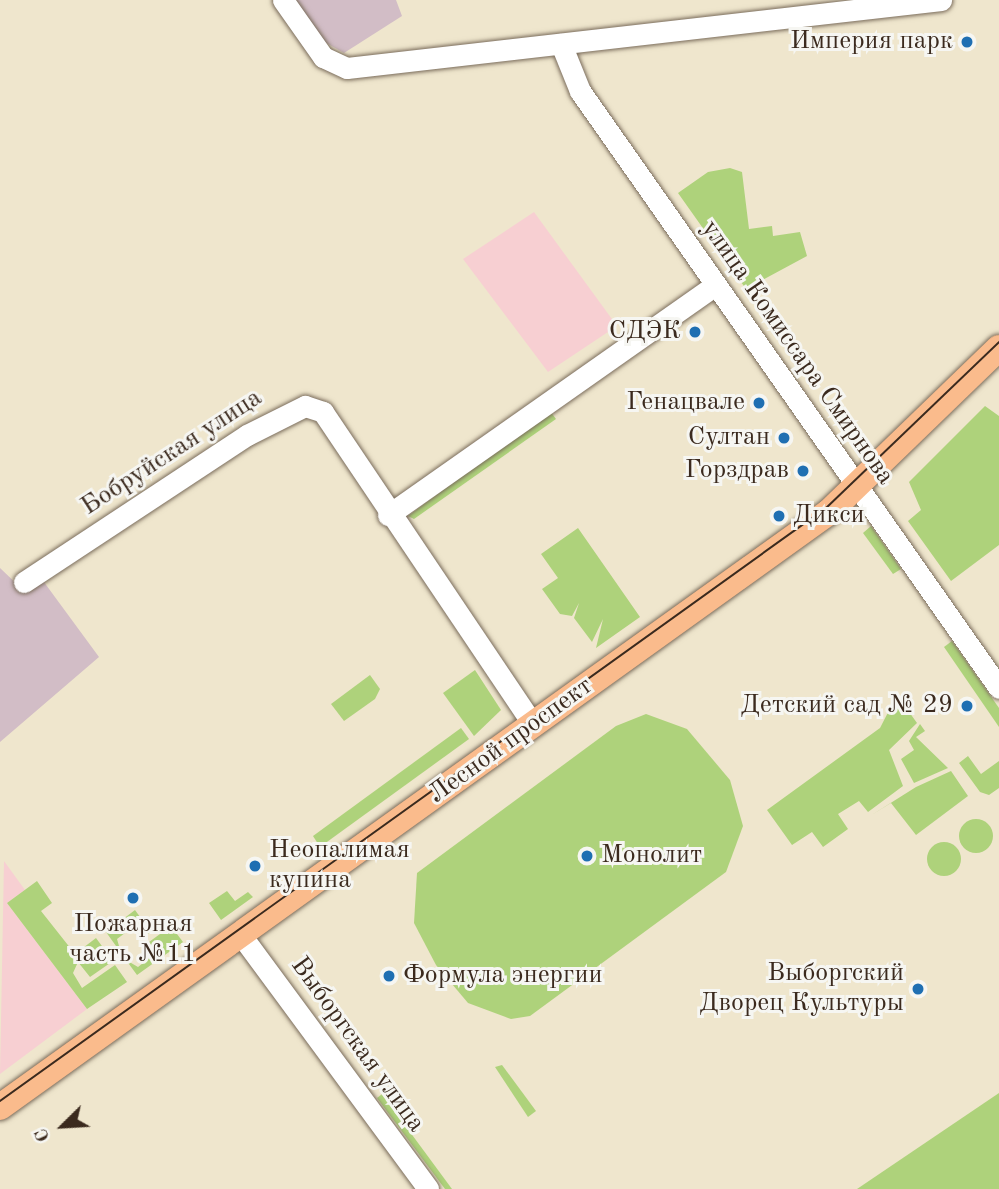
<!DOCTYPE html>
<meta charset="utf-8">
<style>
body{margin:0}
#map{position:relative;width:999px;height:1189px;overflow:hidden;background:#efe6cd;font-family:"Old Standard TT",serif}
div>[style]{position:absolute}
.built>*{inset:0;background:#f7cfd2}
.industrial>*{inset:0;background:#d2bdc6}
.green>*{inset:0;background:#aed27b}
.round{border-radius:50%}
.roads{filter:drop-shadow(0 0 2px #7a6c5b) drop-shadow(0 0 2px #7a6c5b)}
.minor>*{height:21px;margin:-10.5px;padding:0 10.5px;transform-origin:10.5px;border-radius:10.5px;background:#fff}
.major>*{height:26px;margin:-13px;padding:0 13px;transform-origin:13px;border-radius:13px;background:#fabb8c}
.tram>*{height:2px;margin:-1px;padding:0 1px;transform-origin:1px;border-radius:1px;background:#3b2a1e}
.dots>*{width:19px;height:19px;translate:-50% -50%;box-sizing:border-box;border:4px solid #f6f6f2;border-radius:50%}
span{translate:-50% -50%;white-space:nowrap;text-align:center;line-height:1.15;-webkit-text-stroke:6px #f6f6f2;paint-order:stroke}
.poi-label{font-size:26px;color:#3b2a1e}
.right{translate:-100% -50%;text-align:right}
.left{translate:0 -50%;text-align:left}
.street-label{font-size:26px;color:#3b2a1e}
.north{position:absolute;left:28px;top:1091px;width:70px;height:70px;-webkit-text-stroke:5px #f6f6f2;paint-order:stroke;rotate:246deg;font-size:19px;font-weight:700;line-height:28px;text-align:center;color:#3b2a1e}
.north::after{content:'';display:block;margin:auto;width:24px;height:32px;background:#3b2a1e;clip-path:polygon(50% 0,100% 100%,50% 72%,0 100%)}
</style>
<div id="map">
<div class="built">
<i style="clip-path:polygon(534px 212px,617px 326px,548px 372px,463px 259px)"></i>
<i style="clip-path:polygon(4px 861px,25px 890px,7px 903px,87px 1009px,0 1074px)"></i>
</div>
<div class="industrial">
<i style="clip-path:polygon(291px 0,396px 0,402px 16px,344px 53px,321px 40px)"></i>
<i style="clip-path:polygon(0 568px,23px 590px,41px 578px,99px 657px,0 742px)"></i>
</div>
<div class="green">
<i style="clip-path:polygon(730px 168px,742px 172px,749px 229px,772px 226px,773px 236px,800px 232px,807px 256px,746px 289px,678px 193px,708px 172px)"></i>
<i style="clip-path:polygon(985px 406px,999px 416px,999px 545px,951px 581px,908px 521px,921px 510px,909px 482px)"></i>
<i style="clip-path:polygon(550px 411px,556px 419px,414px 519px,408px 516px)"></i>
<i style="clip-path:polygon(871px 526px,901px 569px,893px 574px,863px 533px)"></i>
<i style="clip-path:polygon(578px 528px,640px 617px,596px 648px,603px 619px,592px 642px,574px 618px,579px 603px,572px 616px,560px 614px,542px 589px,558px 578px,541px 554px)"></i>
<i style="clip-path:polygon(952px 641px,999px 708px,999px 727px,944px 647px)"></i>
<i style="clip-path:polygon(475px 670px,501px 710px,474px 736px,443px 693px)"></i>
<i style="clip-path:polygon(370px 675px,380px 689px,375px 699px,344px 721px,331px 704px)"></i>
<i style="clip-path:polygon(897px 695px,917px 723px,889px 750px,903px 786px,868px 812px,859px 801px,838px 814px,848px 829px,823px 847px,812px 832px,792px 845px,767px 810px,880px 728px)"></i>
<i style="clip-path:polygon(646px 714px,687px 729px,730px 780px,743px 826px,726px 872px,530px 1016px,511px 1019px,468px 1003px,436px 965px,414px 923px,417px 873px,616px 726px)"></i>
<i style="clip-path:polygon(920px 724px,925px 731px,916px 737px,948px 768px,914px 783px,901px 759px,914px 750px,909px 741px)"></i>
<i style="clip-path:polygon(461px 728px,469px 739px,320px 847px,313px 836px)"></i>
<i style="clip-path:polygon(968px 756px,981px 774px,999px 761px,999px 788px,989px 795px,980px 792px,959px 763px)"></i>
<i style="clip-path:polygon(951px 771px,968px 796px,916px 835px,891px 803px,870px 816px,916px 787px)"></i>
<i class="round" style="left:959px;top:819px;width:34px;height:34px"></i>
<i class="round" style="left:927px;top:842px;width:34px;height:34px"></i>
<i style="clip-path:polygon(37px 881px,52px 903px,41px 911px,75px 954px,96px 938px,113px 961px,90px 977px,78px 962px,73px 973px,82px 988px,115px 965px,127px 982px,87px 1009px,7px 903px)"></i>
<i style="clip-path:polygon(227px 891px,235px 901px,248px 892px,253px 897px,221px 920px,209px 903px)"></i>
<i style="clip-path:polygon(135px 910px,151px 932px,141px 938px,133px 927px,117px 939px,121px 953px,106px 932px)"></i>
<i style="clip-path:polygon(171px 926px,183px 942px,137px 975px,126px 960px,138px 967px,156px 953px,149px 942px)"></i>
<i style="clip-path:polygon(502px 1065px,536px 1111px,528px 1117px,495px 1067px)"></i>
<i style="clip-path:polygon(999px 1093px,999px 1189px,857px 1189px)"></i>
<i style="clip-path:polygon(382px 1094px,452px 1189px,445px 1189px,377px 1098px)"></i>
</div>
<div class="roads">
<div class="minor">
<i style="left:283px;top:0;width:70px;rotate:54.9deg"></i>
<i style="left:323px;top:57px;width:26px;rotate:25deg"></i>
<i style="left:347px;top:68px;width:598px;rotate:-6.53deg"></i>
<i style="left:561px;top:44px;width:51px;rotate:68deg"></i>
<i style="left:580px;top:91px;width:729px;rotate:54.94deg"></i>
<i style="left:388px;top:515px;width:398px;rotate:-35.1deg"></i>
<i style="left:24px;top:582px;width:267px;rotate:-33.4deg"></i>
<i style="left:247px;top:435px;width:65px;rotate:-26.6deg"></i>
<i style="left:305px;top:406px;width:19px;rotate:18deg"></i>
<i style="left:323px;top:412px;width:377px;rotate:56.1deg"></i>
<i style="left:241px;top:935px;width:315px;rotate:53.6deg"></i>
</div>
<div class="major">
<i style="left:0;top:1107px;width:1020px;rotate:-35.67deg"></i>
<i style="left:829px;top:512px;width:236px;rotate:-44deg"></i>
</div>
</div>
<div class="tram">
<i style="left:0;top:1101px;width:1017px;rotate:-35.68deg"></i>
<i style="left:826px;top:508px;width:240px;rotate:-43.8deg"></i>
</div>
<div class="dots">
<i style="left:967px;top:42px;background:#1f6fb2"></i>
<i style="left:695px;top:332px;background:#1f6fb2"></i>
<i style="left:759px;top:403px;background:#1f6fb2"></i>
<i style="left:784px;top:438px;background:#1f6fb2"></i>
<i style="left:803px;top:471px;background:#1f6fb2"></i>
<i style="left:779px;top:516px;background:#1f6fb2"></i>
<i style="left:967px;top:706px;background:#1f6fb2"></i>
<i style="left:587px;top:856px;background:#1f6fb2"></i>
<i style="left:255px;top:866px;background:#1f6fb2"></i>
<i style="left:133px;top:898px;background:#1f6fb2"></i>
<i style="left:389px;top:976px;background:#1f6fb2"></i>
<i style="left:918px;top:989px;background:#1f6fb2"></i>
</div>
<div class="poi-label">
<span class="right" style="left:953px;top:42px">Империя парк</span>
<span class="right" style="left:681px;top:332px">СДЭК</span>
<span class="right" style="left:745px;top:403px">Генацвале</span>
<span class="right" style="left:770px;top:438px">Султан</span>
<span class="right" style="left:789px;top:471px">Горздрав</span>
<span class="left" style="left:793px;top:516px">Дикси</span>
<span class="right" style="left:953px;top:706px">Детский сад № 29</span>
<span class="left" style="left:269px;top:866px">Неопалимая<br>купина</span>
<span class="left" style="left:601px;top:856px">Монолит</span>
<span style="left:133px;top:940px">Пожарная<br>часть №11</span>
<span class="right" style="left:904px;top:989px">Выборгский<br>Дворец Культуры</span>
<span class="left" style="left:403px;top:976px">Формула энергии</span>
</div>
<div class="street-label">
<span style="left:797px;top:353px;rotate:55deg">улица Комиссара Смирнова</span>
<span style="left:172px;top:453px;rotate:-33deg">Бобруйская улица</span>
<span style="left:511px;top:741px;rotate:-36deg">Лесной проспект</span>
<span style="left:357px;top:1045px;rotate:54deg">Выборгская улица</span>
</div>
<div class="north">С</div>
</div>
